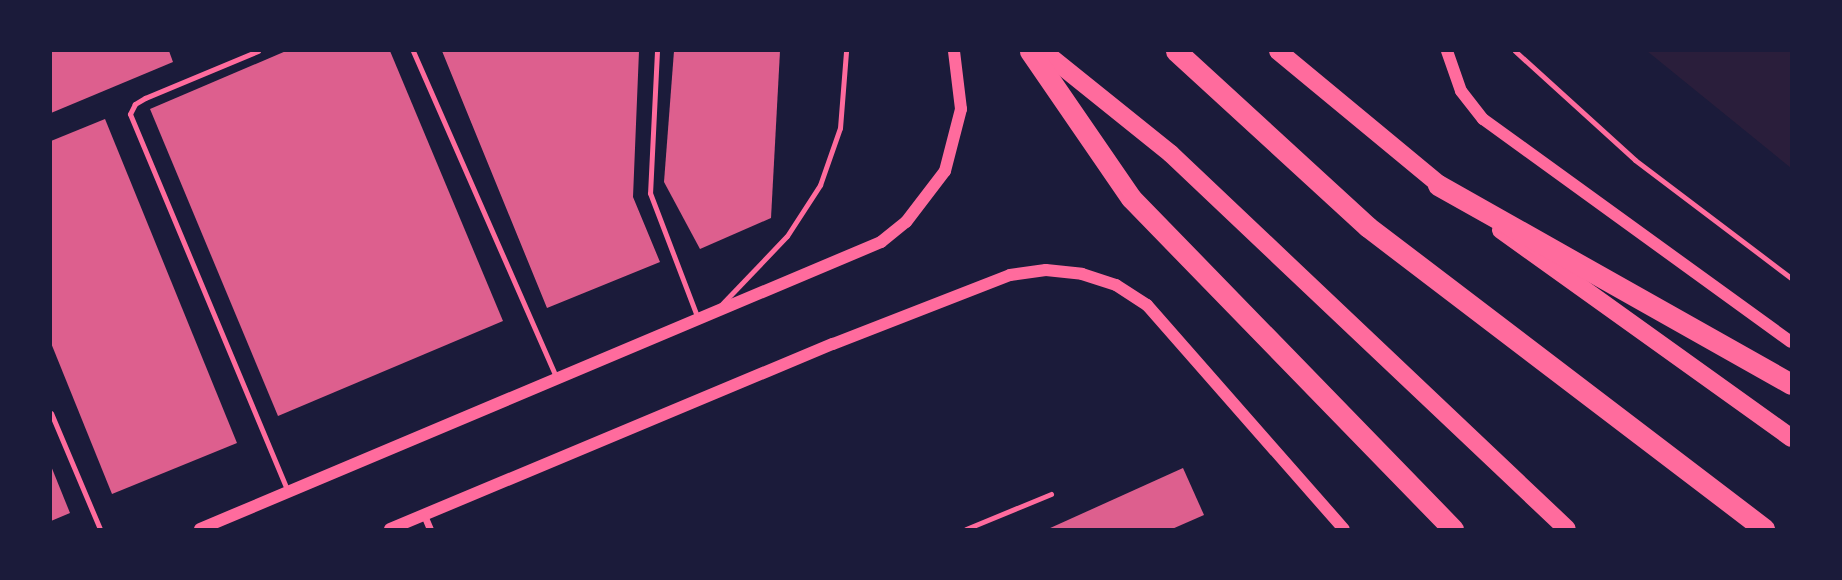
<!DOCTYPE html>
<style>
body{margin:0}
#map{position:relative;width:1842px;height:580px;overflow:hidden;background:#1b1b3a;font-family:Helvetica,sans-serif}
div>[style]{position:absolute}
.green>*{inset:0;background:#2a1e3b}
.building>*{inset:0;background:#dd5f8e}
.service>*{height:5px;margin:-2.5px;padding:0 2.5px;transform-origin:2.5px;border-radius:2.5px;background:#ff6b9d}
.minor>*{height:7px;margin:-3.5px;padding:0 3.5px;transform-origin:3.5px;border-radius:3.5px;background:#ff6b9d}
.tertiary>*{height:12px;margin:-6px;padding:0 6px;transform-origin:6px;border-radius:6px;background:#ff6b9d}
.primary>*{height:18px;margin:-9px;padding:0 9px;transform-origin:9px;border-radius:9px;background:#ff6b9d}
.motorway>*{height:21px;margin:-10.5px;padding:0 10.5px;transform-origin:10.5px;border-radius:10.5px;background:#ff6b9d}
span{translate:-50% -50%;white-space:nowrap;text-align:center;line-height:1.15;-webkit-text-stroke:5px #1b1b3a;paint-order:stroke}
.frame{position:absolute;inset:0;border:52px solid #1b1b3a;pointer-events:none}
</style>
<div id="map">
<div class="green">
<i style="clip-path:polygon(1647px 51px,1791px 51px,1791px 169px,1791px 168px)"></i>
</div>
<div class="building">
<i style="clip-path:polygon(51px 51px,169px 51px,173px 62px,51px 113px)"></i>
<i style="clip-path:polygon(286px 51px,390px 51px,503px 321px,278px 416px,150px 109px)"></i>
<i style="clip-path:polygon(442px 51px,639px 51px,633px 197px,660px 262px,547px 308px)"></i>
<i style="clip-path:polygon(674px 51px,780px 51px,771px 218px,700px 249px,664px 182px)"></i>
<i style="clip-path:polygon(105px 119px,237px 443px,112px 494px,51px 343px,51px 141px)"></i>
<i style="clip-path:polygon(51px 466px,70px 513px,51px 521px)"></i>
<i style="clip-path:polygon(1183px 468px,1204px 515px,1172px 529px,1048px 529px)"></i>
</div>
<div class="service">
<i style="left:258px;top:51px;width:122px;rotate:157.4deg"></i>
<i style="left:145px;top:98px;width:12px;rotate:149deg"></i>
<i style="left:135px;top:104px;width:11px;rotate:117deg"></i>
<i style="left:130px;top:114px;width:410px;rotate:67.3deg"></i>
<i style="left:413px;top:51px;width:358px;rotate:66.3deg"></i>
<i style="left:657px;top:51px;width:142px;rotate:92.8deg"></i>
<i style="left:650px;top:193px;width:135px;rotate:69.1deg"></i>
<i style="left:1515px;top:51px;width:162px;rotate:42.2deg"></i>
<i style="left:1635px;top:160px;width:196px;rotate:37.1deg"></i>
<i style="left:721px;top:305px;width:95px;rotate:-46.3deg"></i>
<i style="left:787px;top:236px;width:61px;rotate:-57.1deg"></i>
<i style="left:820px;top:185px;width:60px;rotate:-70.7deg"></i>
<i style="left:840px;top:128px;width:77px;rotate:-85.5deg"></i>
<i style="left:51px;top:413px;width:126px;rotate:67.1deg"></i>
<i style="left:966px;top:529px;width:92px;rotate:-22.4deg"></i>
</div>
<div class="minor">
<i style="left:424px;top:515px;width:15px;rotate:67deg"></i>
</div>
<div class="tertiary">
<i style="left:1447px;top:51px;width:42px;rotate:70.7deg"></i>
<i style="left:1461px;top:91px;width:36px;rotate:52deg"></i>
<i style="left:1483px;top:119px;width:380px;rotate:35.9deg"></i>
<i style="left:200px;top:529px;width:739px;rotate:-22.85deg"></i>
<i style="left:881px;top:242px;width:32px;rotate:-39deg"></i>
<i style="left:906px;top:222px;width:64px;rotate:-52.6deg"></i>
<i style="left:945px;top:171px;width:64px;rotate:-75.5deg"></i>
<i style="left:961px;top:109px;width:58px;rotate:-96.9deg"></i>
<i style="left:390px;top:529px;width:480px;rotate:-22.7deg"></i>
<i style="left:833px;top:344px;width:190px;rotate:-21.3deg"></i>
<i style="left:1010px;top:275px;width:36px;rotate:-8deg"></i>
<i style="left:1046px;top:270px;width:36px;rotate:6deg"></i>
<i style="left:1082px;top:274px;width:36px;rotate:18deg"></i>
<i style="left:1116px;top:285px;width:37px;rotate:33deg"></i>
<i style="left:1147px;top:305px;width:298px;rotate:48.7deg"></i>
</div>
<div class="primary">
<i style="left:1043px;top:51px;width:164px;rotate:38.8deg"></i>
<i style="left:1171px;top:154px;width:545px;rotate:43.44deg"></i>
<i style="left:1278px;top:51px;width:219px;rotate:39.6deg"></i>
<i style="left:1501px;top:230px;width:357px;rotate:35.6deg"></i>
</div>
<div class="motorway">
<i style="left:1030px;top:51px;width:178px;rotate:55.5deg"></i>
<i style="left:1131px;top:198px;width:462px;rotate:45.8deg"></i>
<i style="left:1176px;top:51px;width:260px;rotate:42.5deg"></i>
<i style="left:1368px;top:227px;width:498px;rotate:37.3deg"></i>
<i style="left:1438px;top:185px;width:405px;rotate:29.4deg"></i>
</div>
<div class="frame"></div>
</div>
